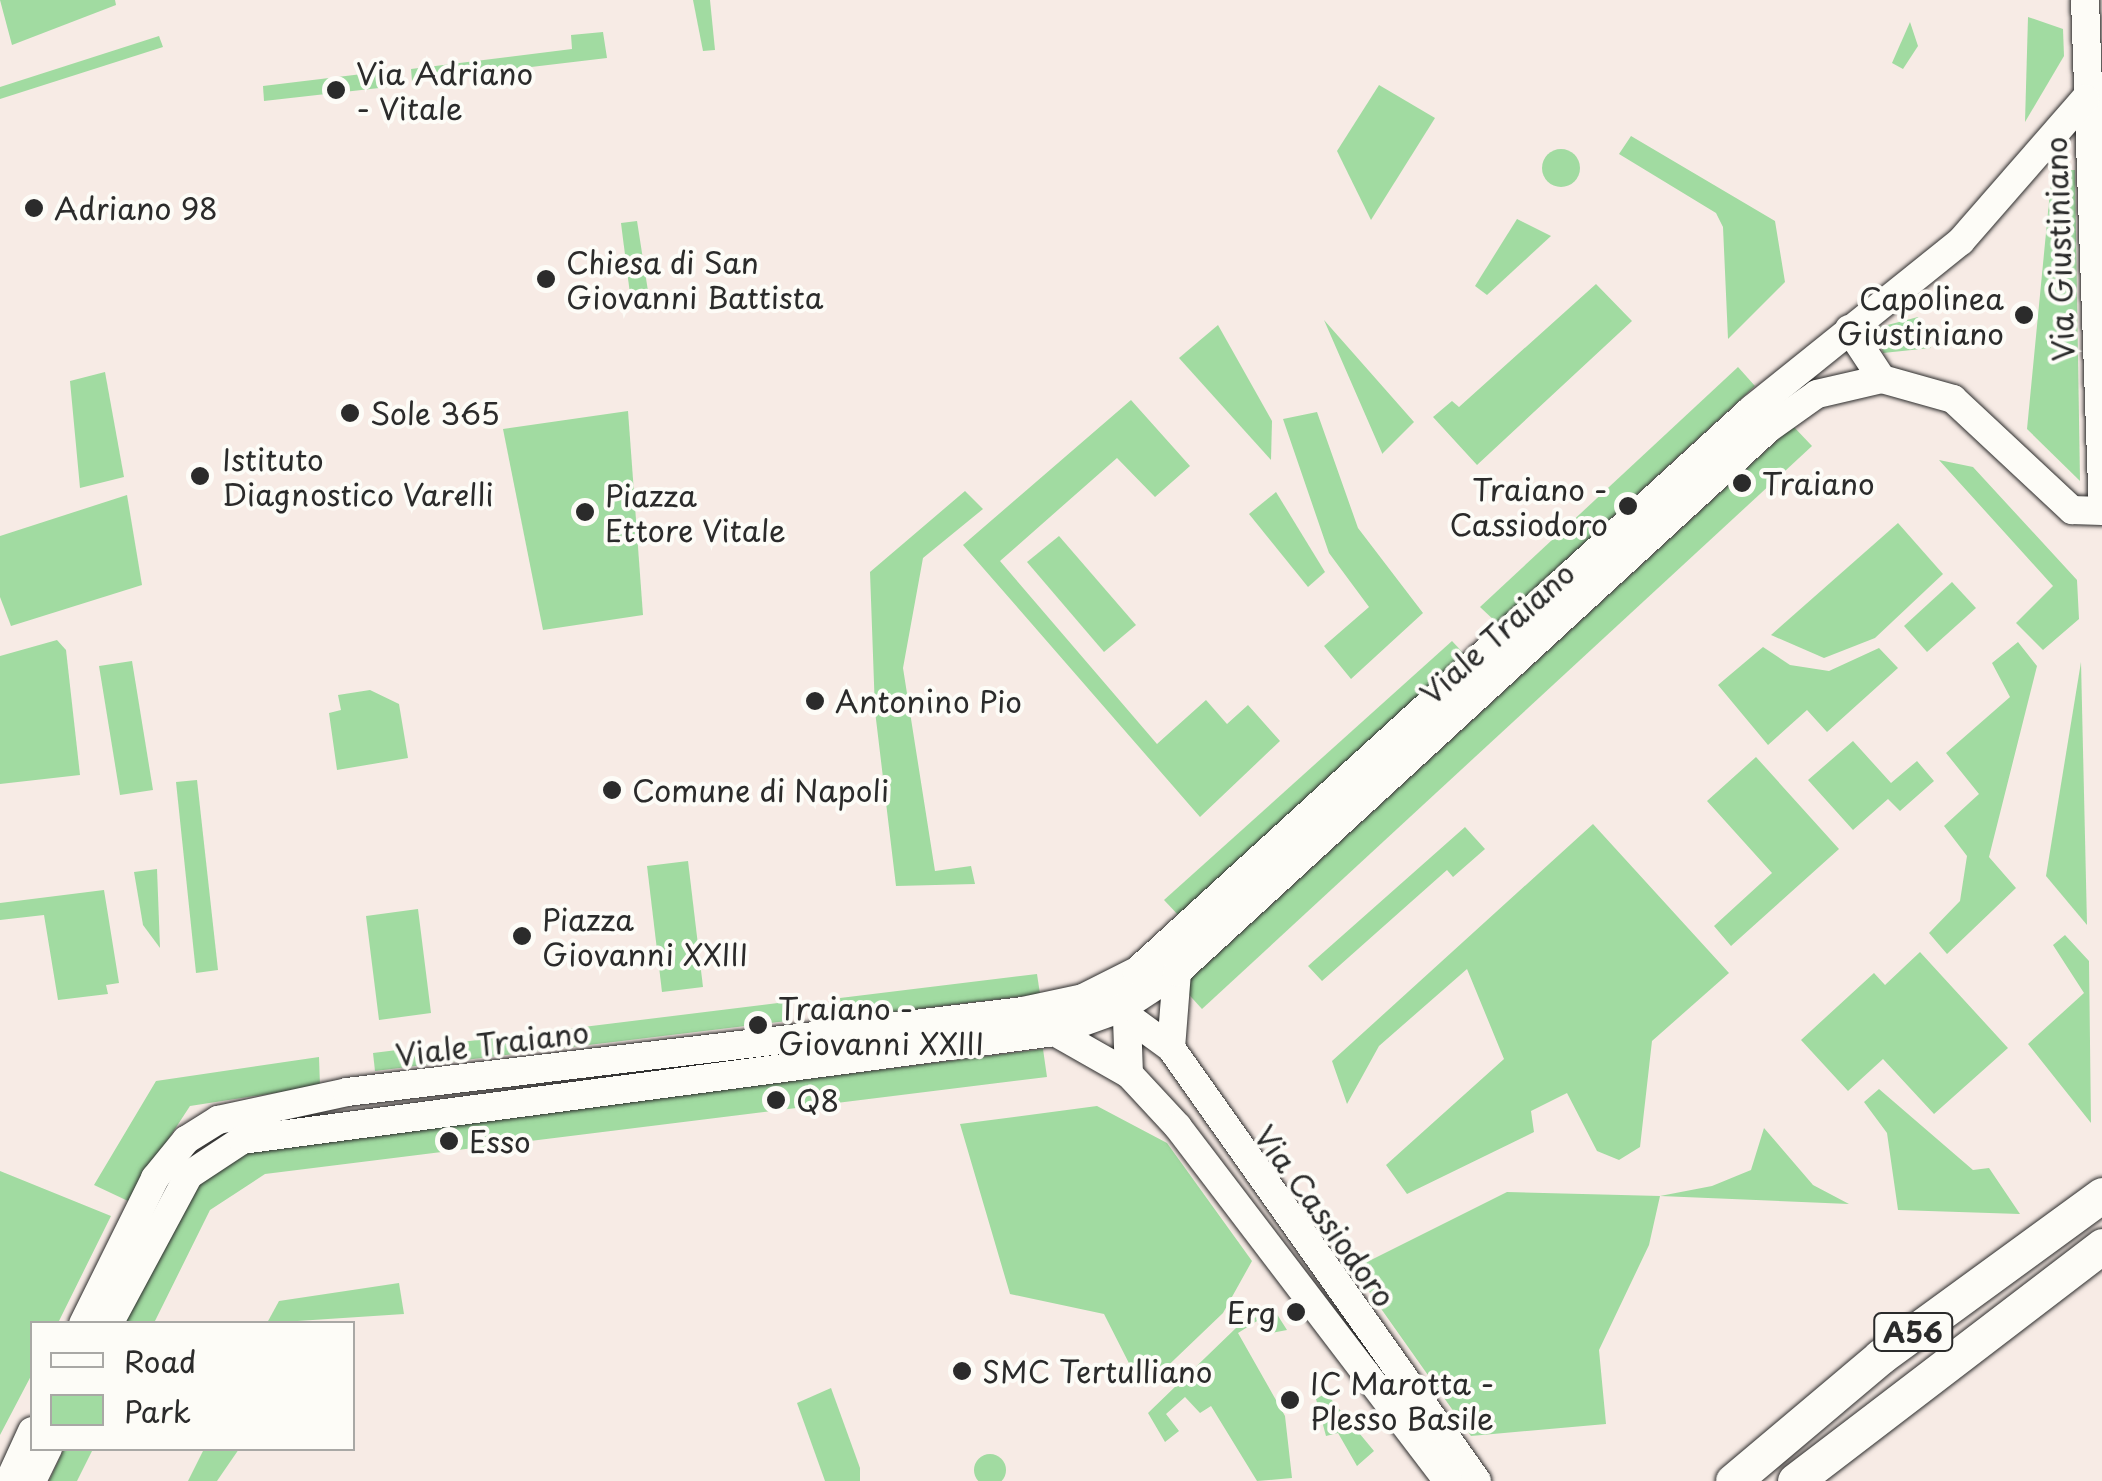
<!DOCTYPE html>
<style>
body{margin:0}
#map{position:relative;width:2102px;height:1481px;overflow:hidden;background:#f7ebe5;font-family:"Playpen Sans",sans-serif}
div>[style]{position:absolute}
.green>*{inset:0;background:#a1dba1}
.round{border-radius:50%}
.roads{filter:drop-shadow(0 0 2px #2b2b2b) drop-shadow(0 0 2px #2b2b2b)}
.secondary>*{height:28px;margin:-14px;padding:0 14px;transform-origin:14px;border-radius:14px;background:#fdfcf7}
.highway>*{height:35px;margin:-17.5px;padding:0 17.5px;transform-origin:17.5px;border-radius:17.5px;background:#fdfcf7}
.dots>*{width:28px;height:28px;translate:-50% -50%;box-sizing:border-box;border:5px solid #fdfcf7;border-radius:50%}
span{translate:-50% -50%;white-space:nowrap;text-align:center;line-height:1.15;-webkit-text-stroke:8px #fdfcf7;paint-order:stroke}
.shield-label span{padding:2px 8px;background:#fdfcf7;border:2px solid;border-radius:8px;-webkit-text-stroke-width:0}
.shield-label{font-size:28px;color:#2b2b2b;font-weight:700}
.poi-label{font-size:30px;color:#2b2b2b}
.left{translate:0 -50%;text-align:left}
.right{translate:-100% -50%;text-align:right}
.street-label{font-size:30px;color:#2b2b2b}
.legend{position:absolute;left:30px;top:1321px;width:325px;height:130px;box-sizing:border-box;background:#fdfcf7;border:2px solid #a9a8a5;margin:0;padding:12px 18px;list-style:none;font-size:30px;color:#2b2b2b}
.legend li{display:flex;align-items:center;gap:20px;height:50px}
.legend b{width:50px;border:2px solid #a9a8a5}
</style>
<div id="map">
<div class="green">
<i style="clip-path:polygon(0 0,115px 0,116px 5px,12px 45px)"></i>
<i style="clip-path:polygon(693px 0,710px 0,715px 50px,703px 51px)"></i>
<i style="clip-path:polygon(2028px 17px,2063px 29px,2064px 56px,2025px 122px)"></i>
<i style="clip-path:polygon(1910px 22px,1918px 46px,1903px 69px,1892px 63px)"></i>
<i style="clip-path:polygon(603px 32px,607px 58px,412px 81px,411px 69px,572px 49px,571px 35px)"></i>
<i style="clip-path:polygon(159px 36px,163px 47px,0 99px,0 87px)"></i>
<i style="clip-path:polygon(387px 71px,388px 87px,264px 101px,263px 86px)"></i>
<i style="clip-path:polygon(1379px 85px,1435px 118px,1371px 220px,1337px 151px)"></i>
<i style="clip-path:polygon(1631px 136px,1775px 221px,1785px 282px,1728px 339px,1723px 227px,1716px 213px,1619px 154px)"></i>
<i class="round" style="left:1542px;top:149px;width:38px;height:38px"></i>
<i style="clip-path:polygon(2075px 170px,2080px 481px,2027px 429px,2052px 171px)"></i>
<i style="clip-path:polygon(1517px 219px,1551px 236px,1487px 295px,1475px 286px)"></i>
<i style="clip-path:polygon(637px 221px,648px 291px,630px 294px,621px 223px)"></i>
<i style="clip-path:polygon(1596px 284px,1632px 321px,1477px 465px,1433px 417px,1452px 401px,1459px 407px)"></i>
<i style="clip-path:polygon(1918px 317px,1931px 348px,1883px 353px,1876px 328px)"></i>
<i style="clip-path:polygon(1324px 320px,1414px 422px,1382px 454px,1382px 453px)"></i>
<i style="clip-path:polygon(1218px 325px,1272px 421px,1271px 460px,1179px 358px)"></i>
<i style="clip-path:polygon(1738px 367px,1755px 386px,1497px 623px,1480px 607px)"></i>
<i style="clip-path:polygon(105px 372px,124px 477px,80px 488px,70px 381px)"></i>
<i style="clip-path:polygon(1131px 400px,1190px 466px,1155px 497px,1117px 458px,1000px 561px,1157px 744px,1206px 700px,1227px 724px,1248px 705px,1280px 741px,1200px 817px,963px 545px)"></i>
<i style="clip-path:polygon(628px 411px,643px 615px,543px 630px,503px 429px)"></i>
<i style="clip-path:polygon(1317px 412px,1358px 528px,1423px 613px,1351px 679px,1324px 646px,1369px 607px,1329px 553px,1283px 419px)"></i>
<i style="clip-path:polygon(1793px 426px,1812px 446px,1202px 1009px,1182px 987px)"></i>
<i style="clip-path:polygon(1939px 460px,1973px 467px,2077px 580px,2079px 619px,2043px 650px,2016px 623px,2053px 586px)"></i>
<i style="clip-path:polygon(965px 491px,983px 509px,923px 558px,903px 668px,935px 871px,971px 866px,975px 884px,896px 886px,875px 711px,870px 572px)"></i>
<i style="clip-path:polygon(1276px 492px,1325px 572px,1308px 587px,1249px 514px)"></i>
<i style="clip-path:polygon(127px 495px,142px 585px,11px 626px,0 597px,0 536px)"></i>
<i style="clip-path:polygon(1898px 523px,1943px 574px,1875px 638px,1824px 658px,1771px 635px)"></i>
<i style="clip-path:polygon(1059px 536px,1136px 625px,1104px 652px,1027px 562px)"></i>
<i style="clip-path:polygon(1952px 582px,1976px 608px,1927px 652px,1904px 626px)"></i>
<i style="clip-path:polygon(57px 640px,66px 650px,80px 775px,0 784px,0 656px)"></i>
<i style="clip-path:polygon(1452px 641px,1466px 656px,1181px 918px,1164px 900px)"></i>
<i style="clip-path:polygon(2018px 642px,2037px 666px,1989px 857px,2016px 888px,1947px 954px,1929px 933px,1960px 901px,1967px 856px,1944px 826px,1979px 794px,1946px 753px,2010px 697px,1992px 663px)"></i>
<i style="clip-path:polygon(1763px 647px,1790px 665px,1829px 671px,1879px 648px,1898px 668px,1827px 732px,1807px 710px,1768px 745px,1718px 685px)"></i>
<i style="clip-path:polygon(132px 661px,153px 790px,120px 795px,99px 666px)"></i>
<i style="clip-path:polygon(2081px 662px,2087px 925px,2046px 876px)"></i>
<i style="clip-path:polygon(370px 690px,399px 704px,408px 758px,337px 770px,329px 713px,341px 710px,338px 695px)"></i>
<i style="clip-path:polygon(1853px 741px,1891px 783px,1917px 761px,1934px 781px,1900px 811px,1888px 799px,1853px 830px,1808px 780px)"></i>
<i style="clip-path:polygon(1756px 757px,1839px 849px,1731px 946px,1714px 926px,1772px 873px,1707px 801px)"></i>
<i style="clip-path:polygon(197px 780px,218px 970px,196px 973px,176px 782px)"></i>
<i style="clip-path:polygon(1593px 824px,1729px 973px,1652px 1041px,1640px 1147px,1619px 1160px,1597px 1151px,1567px 1093px,1531px 1111px,1534px 1132px,1407px 1194px,1386px 1165px,1504px 1059px,1467px 969px,1379px 1046px,1347px 1104px,1332px 1061px)"></i>
<i style="clip-path:polygon(1465px 827px,1485px 849px,1453px 877px,1447px 870px,1322px 981px,1308px 966px)"></i>
<i style="clip-path:polygon(688px 861px,703px 987px,662px 992px,647px 866px)"></i>
<i style="clip-path:polygon(157px 869px,160px 948px,143px 925px,134px 872px)"></i>
<i style="clip-path:polygon(104px 890px,119px 983px,106px 985px,108px 994px,58px 1000px,44px 915px,0 920px,0 903px)"></i>
<i style="clip-path:polygon(418px 909px,431px 1013px,379px 1020px,366px 916px)"></i>
<i style="clip-path:polygon(2065px 935px,2089px 961px,2091px 1123px,2028px 1044px,2084px 993px,2053px 945px)"></i>
<i style="clip-path:polygon(1920px 952px,2008px 1048px,1934px 1114px,1883px 1059px,1848px 1091px,1801px 1040px,1874px 973px,1885px 985px)"></i>
<i style="clip-path:polygon(1037px 974px,1040px 994px,842px 1018px,840px 998px)"></i>
<i style="clip-path:polygon(786px 1002px,787px 1021px,375px 1071px,373px 1053px)"></i>
<i style="clip-path:polygon(1043px 1049px,1047px 1077px,265px 1174px,210px 1210px,154px 1323px,124px 1324px,187px 1192px,252px 1150px)"></i>
<i style="clip-path:polygon(319px 1057px,320px 1086px,190px 1106px,128px 1201px,94px 1185px,156px 1081px)"></i>
<i style="clip-path:polygon(1879px 1089px,1973px 1170px,1989px 1168px,2020px 1214px,1898px 1210px,1887px 1133px,1864px 1102px)"></i>
<i style="clip-path:polygon(1097px 1106px,1167px 1143px,1252px 1261px,1223px 1313px,1153px 1380px,1138px 1381px,1104px 1314px,1010px 1294px,960px 1124px)"></i>
<i style="clip-path:polygon(1764px 1128px,1813px 1185px,1849px 1204px,1660px 1196px,1649px 1245px,1599px 1350px,1606px 1424px,1471px 1436px,1353px 1269px,1507px 1192px,1660px 1196px,1712px 1186px,1751px 1170px)"></i>
<i style="clip-path:polygon(0 1171px,111px 1216px,58px 1323px,32px 1324px,32px 1374px,0 1435px)"></i>
<i style="clip-path:polygon(399px 1283px,404px 1314px,267px 1323px,279px 1301px)"></i>
<i style="clip-path:polygon(1273px 1308px,1287px 1330px,1266px 1334px,1257px 1321px,1238px 1333px,1285px 1416px,1292px 1478px,1257px 1481px,1211px 1406px,1200px 1413px,1185px 1397px,1166px 1414px,1179px 1431px,1165px 1442px,1148px 1413px,1236px 1328px)"></i>
<i style="clip-path:polygon(831px 1388px,860px 1468px,860px 1481px,825px 1481px,797px 1403px)"></i>
<i style="clip-path:polygon(1326px 1393px,1374px 1451px,1357px 1466px,1338px 1433px,1326px 1436px,1316px 1399px)"></i>
<i style="clip-path:polygon(64px 1449px,93px 1449px,77px 1481px,49px 1481px)"></i>
<i style="clip-path:polygon(204px 1449px,239px 1449px,217px 1481px,188px 1481px)"></i>
<i class="round" style="left:974px;top:1454px;width:32px;height:32px"></i>
</div>
<div class="roads">
<div class="secondary">
<i style="left:2085px;top:0;width:496px;rotate:88deg"></i>
<i style="left:1849px;top:329px;width:60px;rotate:56.6deg"></i>
<i style="left:1882px;top:379px;width:74px;rotate:15.7deg"></i>
<i style="left:1953px;top:399px;width:163px;rotate:43deg"></i>
<i style="left:2072px;top:510px;width:30px;rotate:2deg"></i>
<i style="left:1177px;top:972px;width:76px;rotate:94.5deg"></i>
<i style="left:1171px;top:1048px;width:530px;rotate:54.75deg"></i>
<i style="left:1126px;top:992px;width:82px;rotate:87.9deg"></i>
<i style="left:1108px;top:1002px;width:78px;rotate:36.1deg"></i>
<i style="left:1055px;top:1032px;width:85px;rotate:29.6deg"></i>
<i style="left:1129px;top:1074px;width:72px;rotate:47.2deg"></i>
<i style="left:1178px;top:1127px;width:445px;rotate:52.7deg"></i>
<i style="left:83px;top:1324px;width:163px;rotate:-63.7deg"></i>
<i style="left:155px;top:1178px;width:49px;rotate:-50.8deg"></i>
<i style="left:186px;top:1140px;width:38px;rotate:-32deg"></i>
<i style="left:218px;top:1120px;width:132px;rotate:-12.2deg"></i>
<i style="left:347px;top:1092px;width:681px;rotate:-6.83deg"></i>
<i style="left:1023px;top:1011px;width:61px;rotate:-12.2deg"></i>
<i style="left:1083px;top:998px;width:60px;rotate:-26.6deg"></i>
<i style="left:1137px;top:971px;width:833px;rotate:-42.42deg"></i>
<i style="left:1752px;top:409px;width:268px;rotate:-38.8deg"></i>
<i style="left:1961px;top:241px;width:189px;rotate:-48.9deg"></i>
<i style="left:109px;top:1324px;width:169px;rotate:-61.8deg"></i>
<i style="left:189px;top:1175px;width:64px;rotate:-33.4deg"></i>
<i style="left:242px;top:1140px;width:820px;rotate:-7.57deg"></i>
<i style="left:1055px;top:1032px;width:71px;rotate:-19.7deg"></i>
<i style="left:1122px;top:1008px;width:66px;rotate:-33.2deg"></i>
<i style="left:1177px;top:972px;width:804px;rotate:-42.58deg"></i>
<i style="left:1769px;top:428px;width:59px;rotate:-35.3deg"></i>
<i style="left:1817px;top:394px;width:67px;rotate:-13deg"></i>
<i style="left:9px;top:1481px;width:55px;rotate:-65.3deg"></i>
<i style="left:32px;top:1481px;width:37px;rotate:-64deg"></i>
</div>
<div class="highway">
<i style="left:1733px;top:1481px;width:192px;rotate:-40.1deg"></i>
<i style="left:1880px;top:1357px;width:275px;rotate:-36.1deg"></i>
<i style="left:1795px;top:1481px;width:387px;rotate:-37.4deg"></i>
</div>
</div>
<div class="dots">
<i style="left:336px;top:90px;background:#2b2b2b"></i>
<i style="left:34px;top:208px;background:#2b2b2b"></i>
<i style="left:546px;top:279px;background:#2b2b2b"></i>
<i style="left:2024px;top:315px;background:#2b2b2b"></i>
<i style="left:350px;top:413px;background:#2b2b2b"></i>
<i style="left:200px;top:476px;background:#2b2b2b"></i>
<i style="left:1742px;top:483px;background:#2b2b2b"></i>
<i style="left:1628px;top:506px;background:#2b2b2b"></i>
<i style="left:585px;top:512px;background:#2b2b2b"></i>
<i style="left:815px;top:701px;background:#2b2b2b"></i>
<i style="left:612px;top:790px;background:#2b2b2b"></i>
<i style="left:522px;top:936px;background:#2b2b2b"></i>
<i style="left:758px;top:1025px;background:#2b2b2b"></i>
<i style="left:776px;top:1100px;background:#2b2b2b"></i>
<i style="left:449px;top:1141px;background:#2b2b2b"></i>
<i style="left:1296px;top:1312px;background:#2b2b2b"></i>
<i style="left:962px;top:1371px;background:#2b2b2b"></i>
<i style="left:1290px;top:1400px;background:#2b2b2b"></i>
</div>
<div class="shield-label">
<span style="left:1913px;top:1332px">A56</span>
</div>
<div class="poi-label">
<span class="left" style="left:356px;top:90px">Via Adriano<br>- Vitale</span>
<span class="left" style="left:54px;top:208px">Adriano 98</span>
<span class="left" style="left:566px;top:279px">Chiesa di San<br>Giovanni Battista</span>
<span class="right" style="left:2004px;top:315px">Capolinea<br>Giustiniano</span>
<span class="left" style="left:370px;top:413px">Sole 365</span>
<span class="left" style="left:222px;top:476px">Istituto<br>Diagnostico Varelli</span>
<span class="left" style="left:1762px;top:483px">Traiano</span>
<span class="right" style="left:1608px;top:506px">Traiano -<br>Cassiodoro</span>
<span class="left" style="left:605px;top:512px">Piazza<br>Ettore Vitale</span>
<span class="left" style="left:835px;top:701px">Antonino Pio</span>
<span class="left" style="left:632px;top:790px">Comune di Napoli</span>
<span class="left" style="left:542px;top:936px">Piazza<br>Giovanni XXIII</span>
<span class="left" style="left:778px;top:1025px">Traiano -<br>Giovanni XXIII</span>
<span class="left" style="left:796px;top:1100px">Q8</span>
<span class="left" style="left:469px;top:1141px">Esso</span>
<span class="right" style="left:1276px;top:1312px">Erg</span>
<span class="left" style="left:982px;top:1371px">SMC Tertulliano</span>
<span class="left" style="left:1310px;top:1400px">IC Marotta -<br>Plesso Basile</span>
</div>
<div class="street-label">
<span style="left:2059px;top:249px;rotate:-92deg">Via Giustiniano</span>
<span style="left:1497px;top:633px;rotate:-42deg">Viale Traiano</span>
<span style="left:492px;top:1043px;rotate:-7deg">Viale Traiano</span>
<span style="left:1325px;top:1216px;rotate:54deg">Via Cassiodoro</span>
</div>
<ul class="legend">
<li><b style="height:12px;background:#fdfcf7"></b>Road</li>
<li><b style="height:28px;background:#a1dba1"></b>Park</li>
</ul>
</div>
